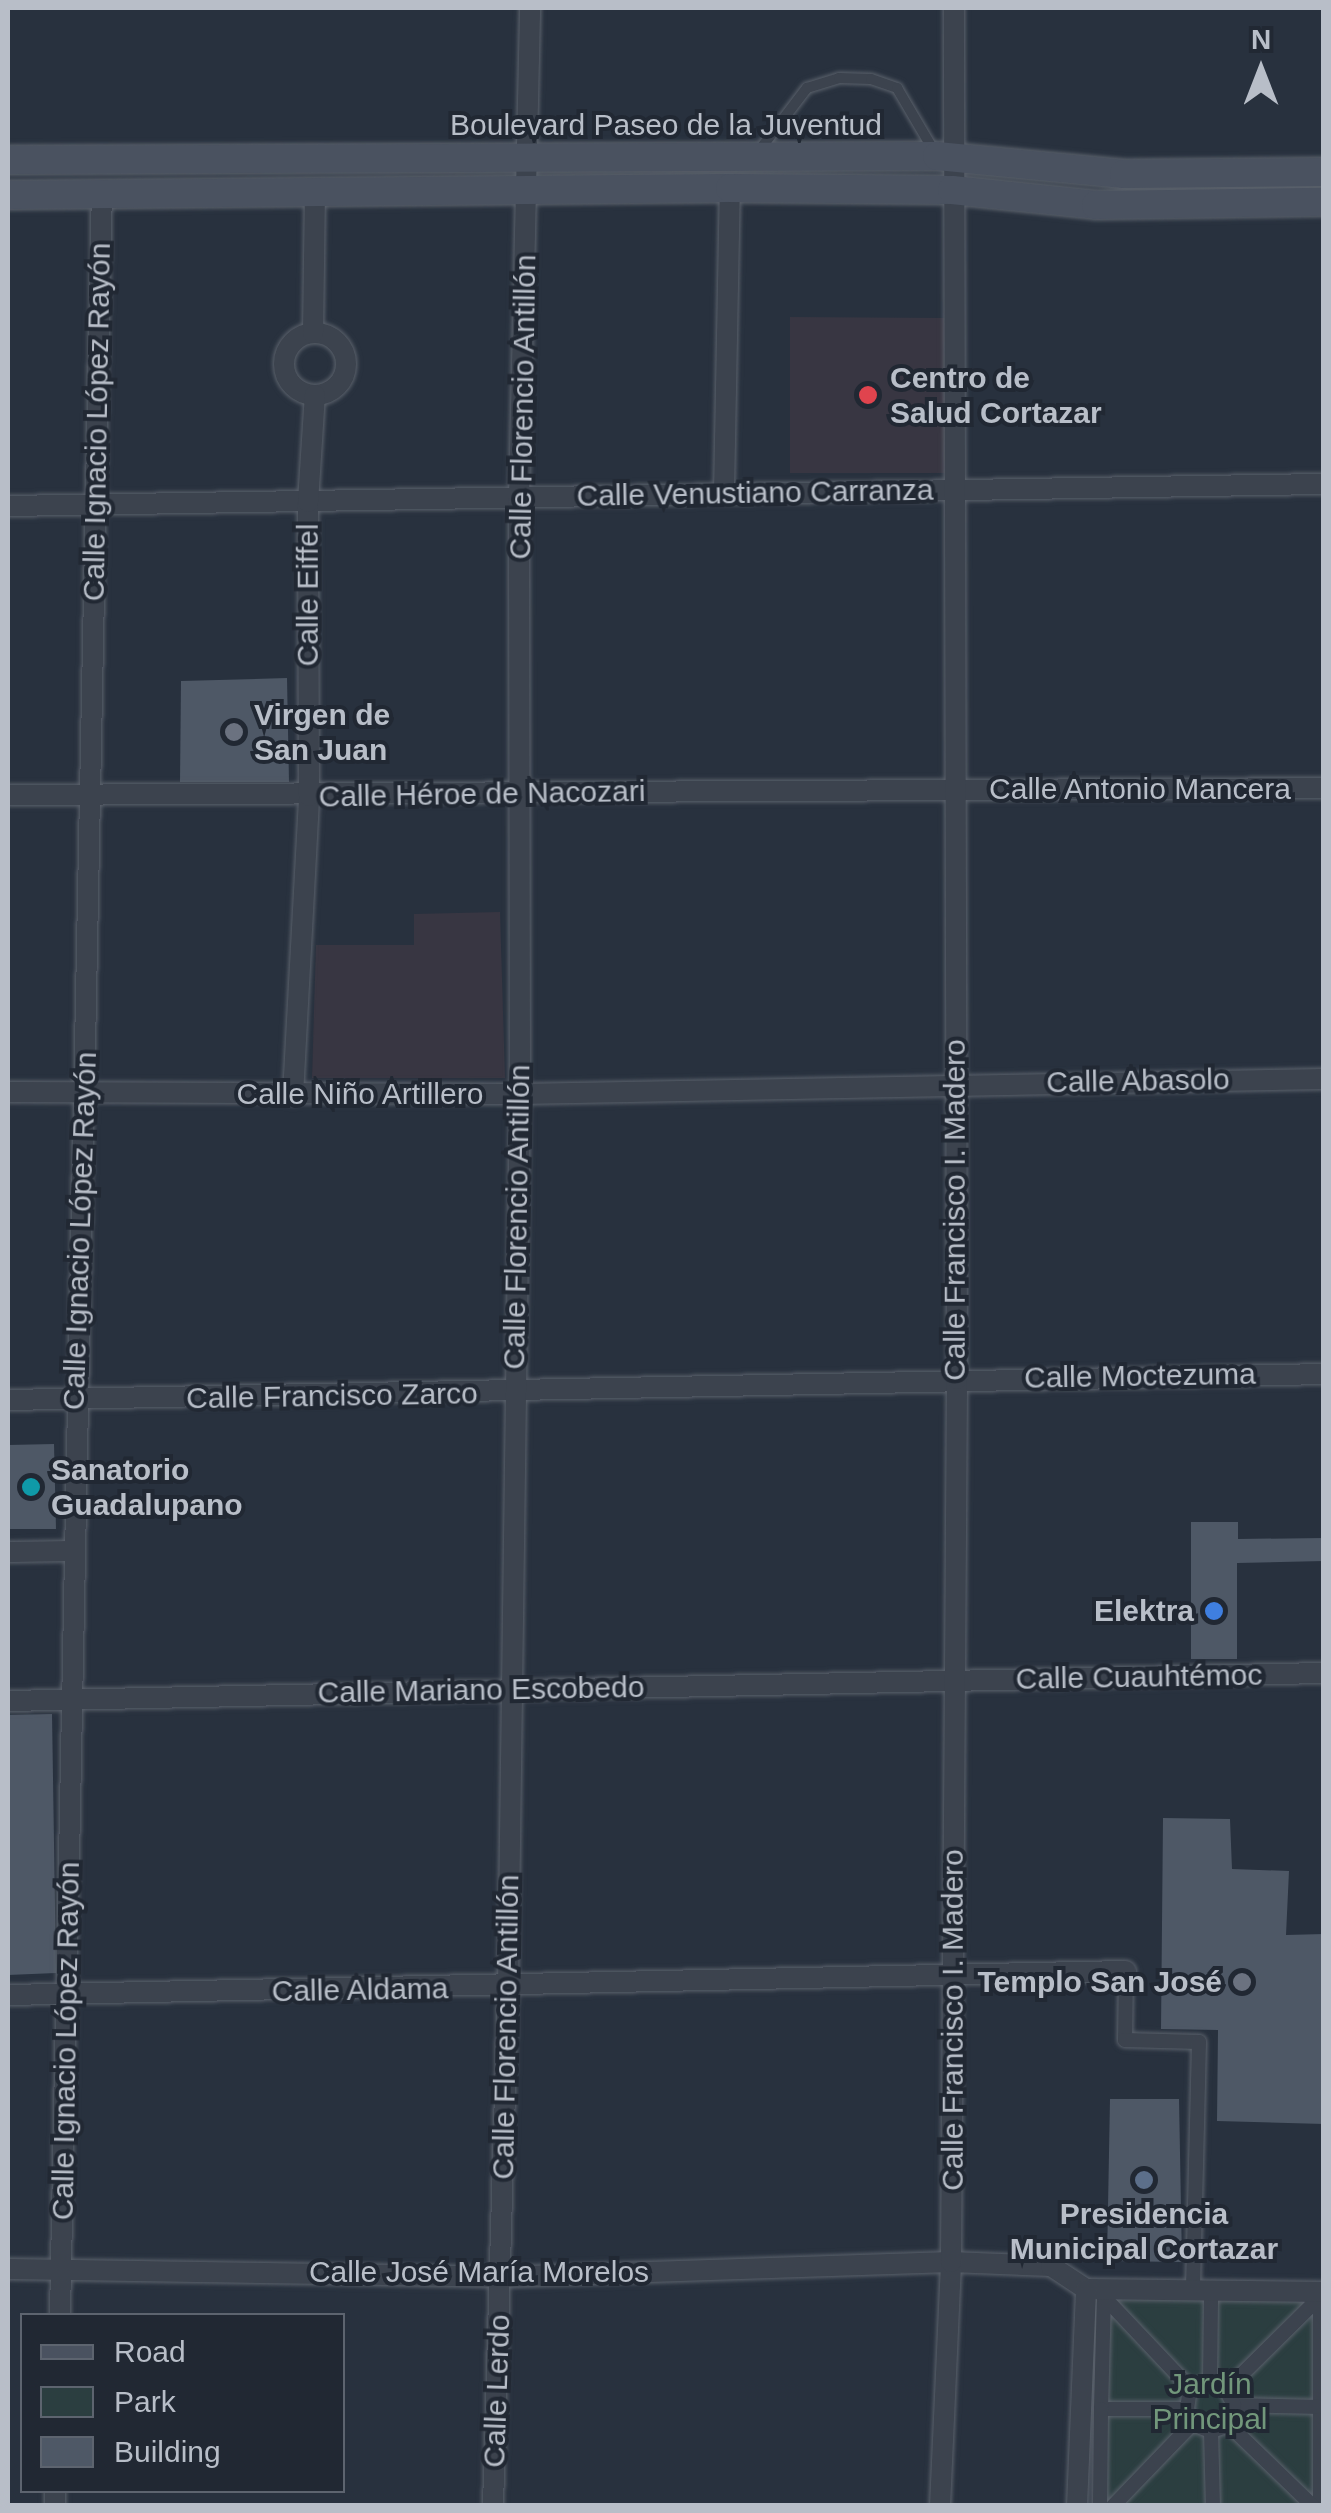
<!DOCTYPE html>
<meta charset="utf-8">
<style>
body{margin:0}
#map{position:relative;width:1331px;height:2513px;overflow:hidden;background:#28313e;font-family:Helvetica,sans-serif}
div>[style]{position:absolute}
.medical>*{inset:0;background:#383642}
.green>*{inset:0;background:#2b3e40}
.building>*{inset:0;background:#4e5866}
.roads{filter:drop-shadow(0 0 2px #5a616b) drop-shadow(0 0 2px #5a616b)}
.service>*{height:10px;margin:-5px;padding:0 5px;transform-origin:5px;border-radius:5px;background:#3c434e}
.pedestrian>*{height:14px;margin:-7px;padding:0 7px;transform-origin:7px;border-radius:7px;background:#3c434e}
.minor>*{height:20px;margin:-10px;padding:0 10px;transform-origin:10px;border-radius:10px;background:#3c434e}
.minor>.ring{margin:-10px;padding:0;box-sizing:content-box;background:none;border:20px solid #3c434e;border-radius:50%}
.secondary>*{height:28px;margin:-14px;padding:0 14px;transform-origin:14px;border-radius:14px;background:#4a5260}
.dots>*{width:28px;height:28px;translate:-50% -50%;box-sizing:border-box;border:5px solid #212833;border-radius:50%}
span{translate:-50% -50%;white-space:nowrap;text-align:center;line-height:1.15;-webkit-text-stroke:8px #212833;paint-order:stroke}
.street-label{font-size:30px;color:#b8bec8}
.poi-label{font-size:30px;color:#b8bec8;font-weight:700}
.left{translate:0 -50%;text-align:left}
.right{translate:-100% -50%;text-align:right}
.park-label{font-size:30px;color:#72977b}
.frame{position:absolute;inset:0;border:10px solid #b8bec8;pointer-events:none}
.legend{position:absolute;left:20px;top:2313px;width:325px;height:180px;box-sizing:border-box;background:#212833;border:2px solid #5d646f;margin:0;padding:12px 18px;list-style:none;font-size:30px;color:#b8bec8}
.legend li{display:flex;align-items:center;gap:20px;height:50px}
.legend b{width:50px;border:2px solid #5d646f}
.north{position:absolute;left:1211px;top:20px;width:100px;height:100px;-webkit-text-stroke:8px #212833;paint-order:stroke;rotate:0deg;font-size:28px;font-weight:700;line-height:40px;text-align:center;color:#b8bec8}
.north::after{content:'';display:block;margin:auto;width:35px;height:45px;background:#b8bec8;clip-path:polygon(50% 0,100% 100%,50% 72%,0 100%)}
</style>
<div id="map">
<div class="medical">
<i style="clip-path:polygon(790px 317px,946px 318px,947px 473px,790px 473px)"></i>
<i style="clip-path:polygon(500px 912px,505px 1078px,312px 1078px,316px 945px,414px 945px,414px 914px)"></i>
</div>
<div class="green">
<i style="clip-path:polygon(1104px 2297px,1320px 2297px,1320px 2505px,1100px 2506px)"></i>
</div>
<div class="building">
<i style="clip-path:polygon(287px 678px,289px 782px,180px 782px,181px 681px)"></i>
<i style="clip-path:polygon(54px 1444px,56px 1529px,8px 1529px,8px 1445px)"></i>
<i style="clip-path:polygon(1191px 1522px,1238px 1522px,1238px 1539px,1324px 1538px,1324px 1561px,1237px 1563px,1237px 1659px,1191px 1659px)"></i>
<i style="clip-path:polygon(52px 1714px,56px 1973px,8px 1975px,8px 1715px)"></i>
<i style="clip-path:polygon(1163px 1818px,1230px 1819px,1232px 1869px,1289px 1871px,1286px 1935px,1324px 1934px,1324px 2124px,1217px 2121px,1218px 2030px,1161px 2029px)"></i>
<i style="clip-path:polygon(1110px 2099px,1179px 2099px,1182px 2262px,1107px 2261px)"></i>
</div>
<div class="roads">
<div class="service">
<i style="left:758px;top:152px;width:81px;rotate:-52.6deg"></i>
<i style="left:807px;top:88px;width:34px;rotate:-17deg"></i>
<i style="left:839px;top:78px;width:32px;rotate:2deg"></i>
<i style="left:871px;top:79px;width:28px;rotate:19deg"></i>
<i style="left:897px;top:88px;width:73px;rotate:59.6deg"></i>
</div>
<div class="pedestrian">
<i style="left:1126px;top:1971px;width:69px;rotate:90.8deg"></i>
<i style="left:1125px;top:2040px;width:74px;rotate:1.5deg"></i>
<i style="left:1199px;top:2042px;width:249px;rotate:91.4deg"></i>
<i style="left:1310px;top:2297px;width:10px"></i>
<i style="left:1320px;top:2297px;width:209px;rotate:90deg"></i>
<i style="left:1229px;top:2387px;width:128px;rotate:-44.7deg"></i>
<i style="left:1190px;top:2388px;width:21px;rotate:98deg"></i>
<i style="left:1187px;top:2409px;width:86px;rotate:180deg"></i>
<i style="left:1101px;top:2409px;width:112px;rotate:-88.5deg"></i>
<i style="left:1104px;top:2297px;width:125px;rotate:46.6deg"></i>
<i style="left:1190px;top:2388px;width:21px;rotate:-19deg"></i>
<i style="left:1210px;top:2381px;width:83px;rotate:-89.3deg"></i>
<i style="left:1234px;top:2405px;width:86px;rotate:1.3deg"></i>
<i style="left:1187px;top:2409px;width:16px;rotate:72deg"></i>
<i style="left:1192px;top:2424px;width:20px;rotate:20deg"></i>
<i style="left:1211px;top:2431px;width:19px;rotate:-18deg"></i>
<i style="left:1229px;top:2425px;width:21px;rotate:-76deg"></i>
<i style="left:1234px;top:2405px;width:21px;rotate:-118deg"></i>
<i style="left:1229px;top:2425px;width:117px;rotate:44deg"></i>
<i style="left:1211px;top:2431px;width:75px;rotate:88.5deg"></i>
<i style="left:1100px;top:2506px;width:97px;rotate:-89.4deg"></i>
<i style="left:1113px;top:2506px;width:114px;rotate:-46.1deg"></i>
</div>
<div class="minor">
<i class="ring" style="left:284px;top:333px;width:42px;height:42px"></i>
<i style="left:313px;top:333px;width:141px;rotate:-89.2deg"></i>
<i style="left:724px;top:493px;width:305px;rotate:-88.9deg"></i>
<i style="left:8px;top:506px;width:1316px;rotate:-0.96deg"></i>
<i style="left:8px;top:795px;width:1316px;rotate:-0.3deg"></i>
<i style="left:8px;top:1092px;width:512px;rotate:0.22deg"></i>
<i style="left:520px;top:1094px;width:804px;rotate:-1.07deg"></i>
<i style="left:293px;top:1095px;width:299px;rotate:-86.9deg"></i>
<i style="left:309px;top:796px;width:294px;rotate:-90.2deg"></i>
<i style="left:308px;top:502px;width:107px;rotate:-86.3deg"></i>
<i style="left:8px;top:1400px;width:1316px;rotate:-1.13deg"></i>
<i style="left:8px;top:1552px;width:66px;rotate:-0.9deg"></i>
<i style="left:8px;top:1701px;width:1316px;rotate:-1.22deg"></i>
<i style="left:8px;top:1995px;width:1118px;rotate:-1.23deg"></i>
<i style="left:8px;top:2269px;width:493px;rotate:0.9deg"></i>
<i style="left:501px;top:2277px;width:450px;rotate:-1.9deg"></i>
<i style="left:951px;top:2262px;width:100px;rotate:2.3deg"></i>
<i style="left:1051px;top:2266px;width:42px;rotate:33.3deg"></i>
<i style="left:1086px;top:2289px;width:238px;rotate:0.7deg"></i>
<i style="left:60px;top:2316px;width:2121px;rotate:-88.87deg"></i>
<i style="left:55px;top:2506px;width:16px;rotate:-90deg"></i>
<i style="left:493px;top:2506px;width:518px;rotate:-88.34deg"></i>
<i style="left:508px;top:1988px;width:894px;rotate:-89.23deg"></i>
<i style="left:520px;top:1094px;width:596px;rotate:-90.1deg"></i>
<i style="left:519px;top:498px;width:490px;rotate:-88.7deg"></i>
<i style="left:940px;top:2506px;width:244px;rotate:-87.4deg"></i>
<i style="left:951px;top:2262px;width:883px;rotate:-89.61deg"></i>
<i style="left:957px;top:1379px;width:1371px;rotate:-90.13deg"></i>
<i style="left:1077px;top:2506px;width:217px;rotate:-87.6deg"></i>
</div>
<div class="secondary">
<i style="left:8px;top:160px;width:929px;rotate:-0.25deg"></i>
<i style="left:937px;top:156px;width:188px;rotate:5.5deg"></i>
<i style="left:1124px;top:174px;width:200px;rotate:-0.6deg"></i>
<i style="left:8px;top:195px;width:722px;rotate:-0.56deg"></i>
<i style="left:730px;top:188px;width:222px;rotate:0.5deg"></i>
<i style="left:952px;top:190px;width:145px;rotate:5.9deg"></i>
<i style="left:1096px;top:205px;width:228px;rotate:-0.8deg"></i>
</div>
</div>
<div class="dots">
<i style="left:868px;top:395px;background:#e0444e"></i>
<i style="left:234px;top:732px;background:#6b7280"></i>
<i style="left:31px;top:1487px;background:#0f9aa8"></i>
<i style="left:1214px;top:1611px;background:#3f7fe0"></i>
<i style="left:1242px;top:1982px;background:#6b7280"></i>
<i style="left:1144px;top:2180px;background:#5c6f8a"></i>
</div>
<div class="street-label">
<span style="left:666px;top:125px">Boulevard Paseo de la Juventud</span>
<span style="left:523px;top:407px;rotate:-89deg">Calle Florencio Antillón</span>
<span style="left:97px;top:422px;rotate:-89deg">Calle Ignacio López Rayón</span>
<span style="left:755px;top:493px;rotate:-1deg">Calle Venustiano Carranza</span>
<span style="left:308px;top:595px;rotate:-90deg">Calle Eiffel</span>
<span style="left:1140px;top:789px">Calle Antonio Mancera</span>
<span style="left:482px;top:794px;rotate:-1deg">Calle Héroe de Nacozari</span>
<span style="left:1138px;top:1081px;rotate:-1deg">Calle Abasolo</span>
<span style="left:360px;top:1094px">Calle Niño Artillero</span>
<span style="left:955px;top:1210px;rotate:-90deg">Calle Francisco I. Madero</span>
<span style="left:517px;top:1217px;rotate:-89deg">Calle Florencio Antillón</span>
<span style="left:80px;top:1231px;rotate:-88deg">Calle Ignacio López Rayón</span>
<span style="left:1140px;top:1376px;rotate:-1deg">Calle Moctezuma</span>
<span style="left:332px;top:1396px;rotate:-1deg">Calle Francisco Zarco</span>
<span style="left:1139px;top:1677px;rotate:-1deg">Calle Cuauhtémoc</span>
<span style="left:481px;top:1690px;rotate:-1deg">Calle Mariano Escobedo</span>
<span style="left:360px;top:1990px;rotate:-1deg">Calle Aldama</span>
<span style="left:953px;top:2020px;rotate:-90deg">Calle Francisco I. Madero</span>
<span style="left:506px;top:2027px;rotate:-89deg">Calle Florencio Antillón</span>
<span style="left:66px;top:2041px;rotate:-89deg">Calle Ignacio López Rayón</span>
<span style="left:479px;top:2272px">Calle José María Morelos</span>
<span style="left:497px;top:2391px;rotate:-88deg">Calle Lerdo</span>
</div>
<div class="poi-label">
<span class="left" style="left:890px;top:395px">Centro de<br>Salud Cortazar</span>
<span class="left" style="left:254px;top:732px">Virgen de<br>San Juan</span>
<span class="left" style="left:51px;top:1487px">Sanatorio<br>Guadalupano</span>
<span class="right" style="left:1194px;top:1611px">Elektra</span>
<span class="right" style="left:1222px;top:1982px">Templo San José</span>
<span style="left:1144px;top:2231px">Presidencia<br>Municipal Cortazar</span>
</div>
<div class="park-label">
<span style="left:1210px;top:2401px">Jardín<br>Principal</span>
</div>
<div class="frame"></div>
<ul class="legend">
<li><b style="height:12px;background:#4a5260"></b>Road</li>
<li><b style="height:28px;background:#2b3e40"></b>Park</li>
<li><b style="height:28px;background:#4e5866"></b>Building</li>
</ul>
<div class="north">N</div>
</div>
